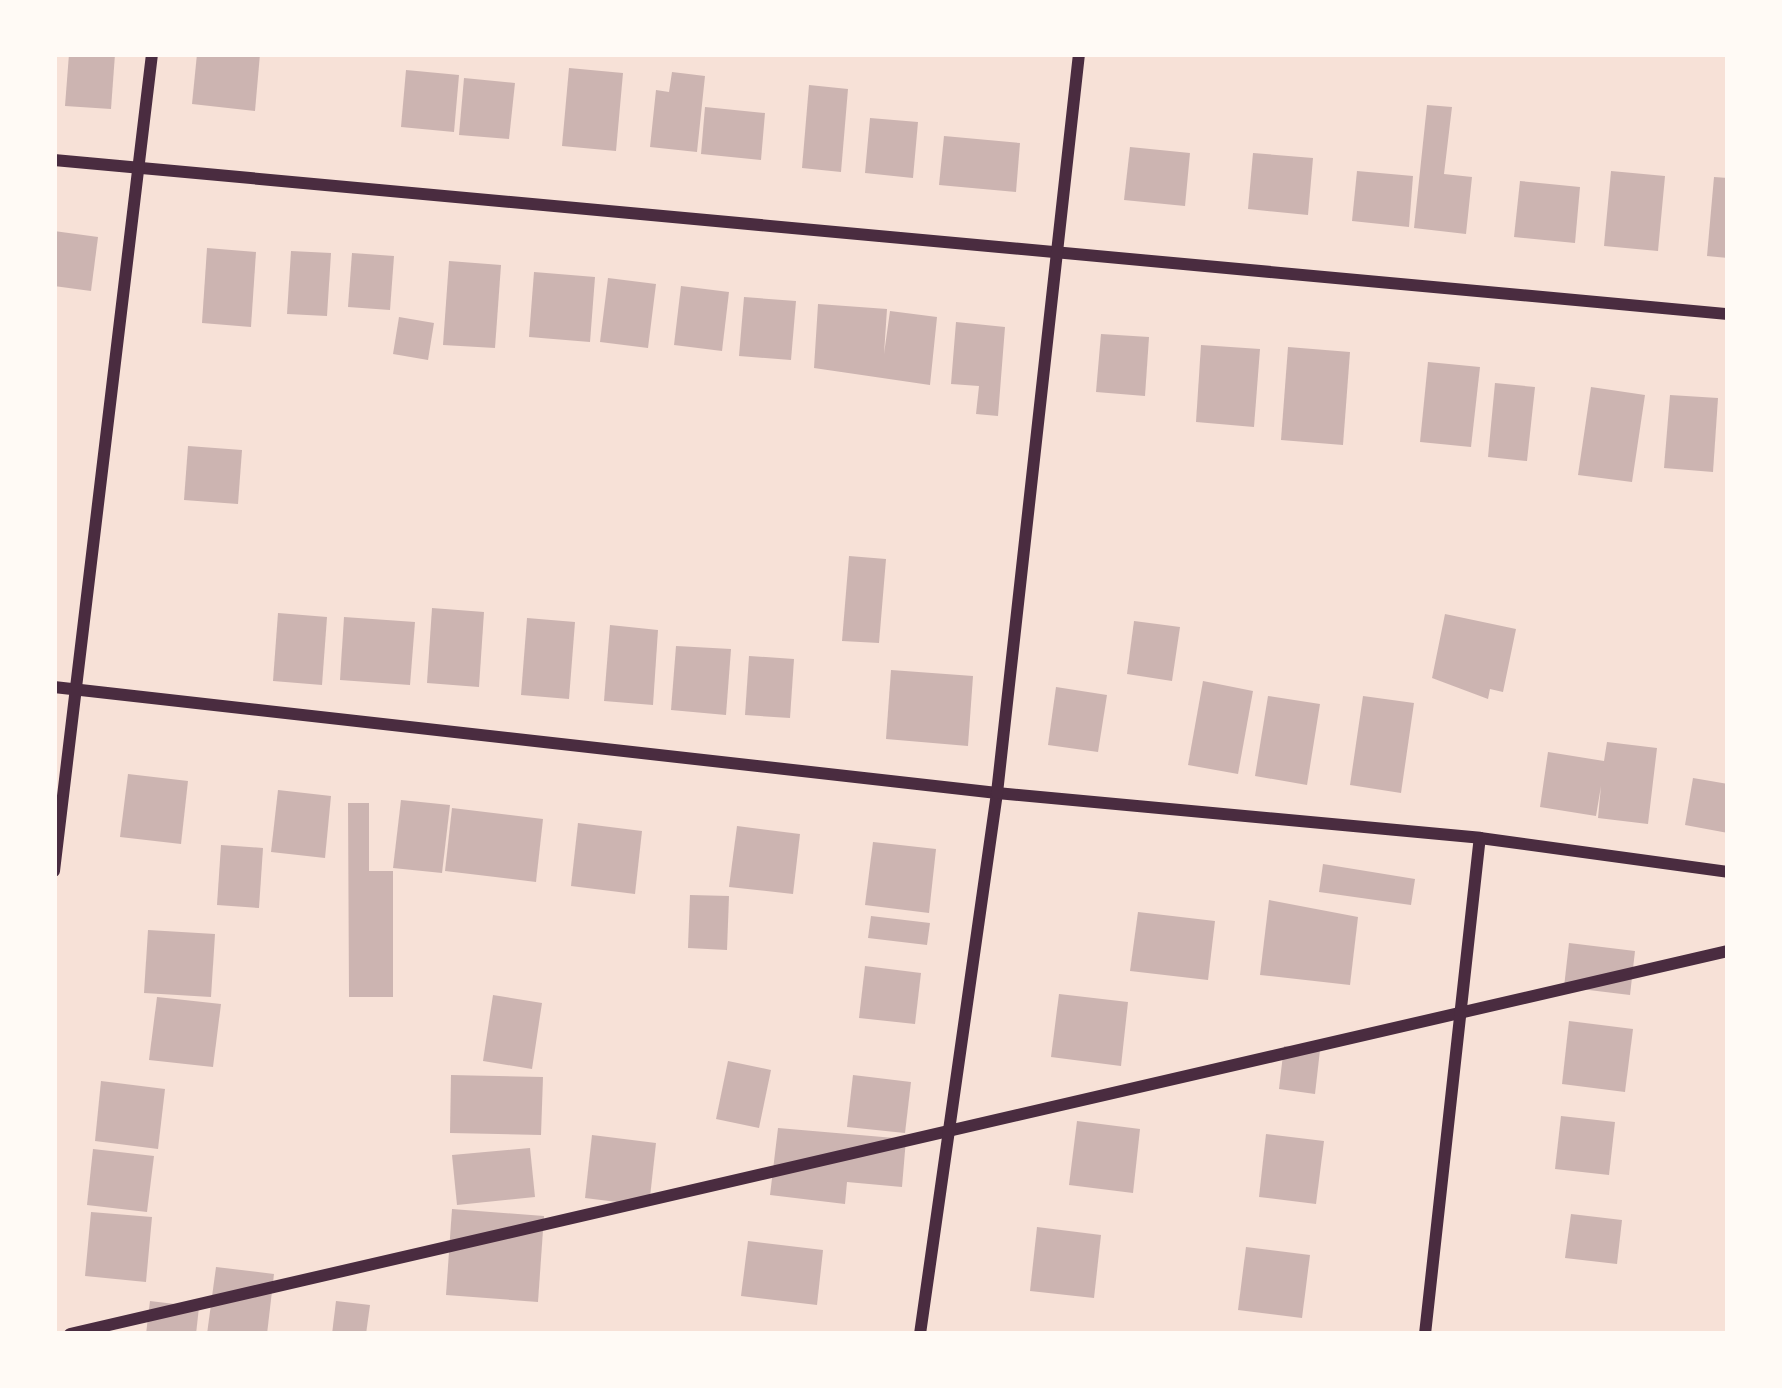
<!DOCTYPE html>
<style>
body{margin:0}
#map{position:relative;width:1782px;height:1388px;overflow:hidden;background:#f7e1d7;font-family:"Alegreya Sans",sans-serif}
div>[style]{position:absolute}
.building>*{inset:0;background:#ccb4b1}
.minor>*{height:12px;margin:-6px;padding:0 6px;transform-origin:6px;border-radius:6px;background:#4a2c40}
span{translate:-50% -50%;white-space:nowrap;text-align:center;line-height:1.15;-webkit-text-stroke:12px #fffaf5;paint-order:stroke}
.frame{position:absolute;inset:0;border:57px solid #fffaf5;pointer-events:none}
</style>
<div id="map">
<div class="building">
<i style="clip-path:polygon(69px 54px,115px 54px,111px 109px,65px 106px)"></i>
<i style="clip-path:polygon(197px 54px,260px 54px,255px 111px,192px 104px)"></i>
<i style="clip-path:polygon(569px 68px,623px 73px,616px 151px,562px 146px)"></i>
<i style="clip-path:polygon(406px 70px,459px 75px,454px 132px,401px 127px)"></i>
<i style="clip-path:polygon(672px 72px,705px 76px,697px 152px,650px 147px,656px 90px,669px 92px)"></i>
<i style="clip-path:polygon(464px 78px,515px 83px,509px 139px,459px 135px)"></i>
<i style="clip-path:polygon(809px 85px,848px 89px,841px 172px,802px 168px)"></i>
<i style="clip-path:polygon(1427px 105px,1452px 107px,1444px 174px,1472px 177px,1466px 234px,1414px 228px)"></i>
<i style="clip-path:polygon(705px 107px,765px 113px,761px 160px,701px 154px)"></i>
<i style="clip-path:polygon(870px 118px,918px 122px,913px 178px,865px 173px)"></i>
<i style="clip-path:polygon(944px 136px,1020px 143px,1016px 192px,939px 185px)"></i>
<i style="clip-path:polygon(1130px 147px,1190px 153px,1185px 206px,1124px 200px)"></i>
<i style="clip-path:polygon(1253px 153px,1313px 158px,1308px 215px,1248px 209px)"></i>
<i style="clip-path:polygon(1357px 171px,1413px 176px,1409px 227px,1352px 221px)"></i>
<i style="clip-path:polygon(1611px 171px,1665px 176px,1658px 251px,1604px 246px)"></i>
<i style="clip-path:polygon(1714px 177px,1728px 178px,1728px 258px,1707px 256px)"></i>
<i style="clip-path:polygon(1520px 181px,1580px 187px,1575px 243px,1514px 237px)"></i>
<i style="clip-path:polygon(54px 231px,98px 237px,91px 291px,54px 286px)"></i>
<i style="clip-path:polygon(207px 248px,256px 252px,251px 327px,202px 323px)"></i>
<i style="clip-path:polygon(291px 251px,331px 253px,327px 316px,287px 314px)"></i>
<i style="clip-path:polygon(352px 253px,394px 256px,390px 310px,348px 307px)"></i>
<i style="clip-path:polygon(449px 261px,501px 265px,495px 348px,443px 345px)"></i>
<i style="clip-path:polygon(534px 272px,595px 277px,590px 342px,529px 337px)"></i>
<i style="clip-path:polygon(608px 278px,656px 284px,648px 348px,600px 342px)"></i>
<i style="clip-path:polygon(681px 286px,729px 292px,722px 351px,674px 345px)"></i>
<i style="clip-path:polygon(744px 297px,796px 301px,791px 360px,739px 356px)"></i>
<i style="clip-path:polygon(818px 304px,887px 309px,884px 354px,890px 311px,937px 317px,930px 385px,814px 368px)"></i>
<i style="clip-path:polygon(399px 317px,434px 323px,428px 360px,393px 354px)"></i>
<i style="clip-path:polygon(956px 322px,1005px 327px,998px 416px,976px 414px,979px 386px,951px 384px)"></i>
<i style="clip-path:polygon(1101px 334px,1149px 337px,1145px 396px,1096px 392px)"></i>
<i style="clip-path:polygon(1201px 345px,1260px 349px,1254px 427px,1196px 422px)"></i>
<i style="clip-path:polygon(1288px 347px,1350px 352px,1343px 445px,1281px 440px)"></i>
<i style="clip-path:polygon(1428px 362px,1480px 367px,1471px 447px,1420px 442px)"></i>
<i style="clip-path:polygon(1495px 383px,1535px 387px,1527px 461px,1488px 457px)"></i>
<i style="clip-path:polygon(1591px 387px,1645px 395px,1632px 482px,1578px 475px)"></i>
<i style="clip-path:polygon(1670px 395px,1718px 398px,1713px 472px,1664px 468px)"></i>
<i style="clip-path:polygon(188px 446px,242px 450px,238px 504px,184px 500px)"></i>
<i style="clip-path:polygon(849px 556px,886px 559px,879px 643px,842px 641px)"></i>
<i style="clip-path:polygon(432px 608px,484px 612px,479px 687px,427px 683px)"></i>
<i style="clip-path:polygon(278px 613px,327px 617px,322px 685px,273px 681px)"></i>
<i style="clip-path:polygon(1445px 614px,1516px 629px,1503px 692px,1490px 689px,1488px 699px,1432px 678px)"></i>
<i style="clip-path:polygon(344px 617px,415px 622px,410px 685px,340px 680px)"></i>
<i style="clip-path:polygon(527px 618px,575px 622px,569px 699px,521px 695px)"></i>
<i style="clip-path:polygon(1134px 621px,1180px 627px,1172px 681px,1127px 674px)"></i>
<i style="clip-path:polygon(610px 625px,658px 630px,653px 705px,604px 701px)"></i>
<i style="clip-path:polygon(676px 646px,731px 649px,726px 715px,671px 710px)"></i>
<i style="clip-path:polygon(749px 656px,794px 659px,790px 718px,745px 715px)"></i>
<i style="clip-path:polygon(891px 670px,973px 676px,968px 746px,886px 739px)"></i>
<i style="clip-path:polygon(1203px 681px,1253px 691px,1238px 774px,1188px 765px)"></i>
<i style="clip-path:polygon(1056px 687px,1107px 695px,1098px 752px,1048px 745px)"></i>
<i style="clip-path:polygon(1268px 696px,1320px 704px,1307px 785px,1255px 776px)"></i>
<i style="clip-path:polygon(1363px 696px,1414px 703px,1401px 793px,1350px 785px)"></i>
<i style="clip-path:polygon(1607px 742px,1657px 748px,1648px 824px,1598px 818px,1601px 786px,1596px 816px,1540px 807px,1548px 752px,1604px 761px)"></i>
<i style="clip-path:polygon(128px 774px,188px 781px,181px 844px,120px 837px)"></i>
<i style="clip-path:polygon(1693px 778px,1728px 784px,1728px 833px,1685px 825px)"></i>
<i style="clip-path:polygon(278px 790px,331px 796px,325px 858px,271px 852px)"></i>
<i style="clip-path:polygon(401px 800px,450px 805px,442px 873px,393px 868px)"></i>
<i style="clip-path:polygon(348px 803px,369px 803px,369px 871px,393px 871px,393px 997px,349px 997px)"></i>
<i style="clip-path:polygon(452px 808px,543px 819px,536px 882px,445px 871px)"></i>
<i style="clip-path:polygon(578px 823px,642px 831px,635px 894px,571px 886px)"></i>
<i style="clip-path:polygon(737px 826px,800px 834px,793px 894px,729px 887px)"></i>
<i style="clip-path:polygon(873px 842px,936px 849px,929px 913px,865px 905px)"></i>
<i style="clip-path:polygon(221px 845px,263px 848px,259px 908px,217px 905px)"></i>
<i style="clip-path:polygon(1323px 864px,1415px 879px,1411px 905px,1319px 892px)"></i>
<i style="clip-path:polygon(690px 895px,729px 896px,727px 950px,688px 948px)"></i>
<i style="clip-path:polygon(1269px 900px,1358px 917px,1350px 985px,1260px 975px)"></i>
<i style="clip-path:polygon(1138px 912px,1215px 921px,1208px 980px,1130px 971px)"></i>
<i style="clip-path:polygon(871px 916px,930px 923px,927px 945px,868px 938px)"></i>
<i style="clip-path:polygon(148px 930px,215px 934px,211px 997px,144px 993px)"></i>
<i style="clip-path:polygon(1569px 943px,1635px 951px,1630px 995px,1564px 987px)"></i>
<i style="clip-path:polygon(865px 966px,921px 973px,915px 1024px,859px 1018px)"></i>
<i style="clip-path:polygon(1059px 994px,1128px 1002px,1121px 1066px,1051px 1057px)"></i>
<i style="clip-path:polygon(493px 995px,542px 1003px,532px 1069px,483px 1061px)"></i>
<i style="clip-path:polygon(157px 997px,221px 1004px,213px 1067px,149px 1060px)"></i>
<i style="clip-path:polygon(1569px 1021px,1633px 1029px,1625px 1092px,1562px 1084px)"></i>
<i style="clip-path:polygon(1284px 1046px,1320px 1050px,1315px 1094px,1279px 1089px)"></i>
<i style="clip-path:polygon(728px 1061px,771px 1070px,759px 1128px,716px 1119px)"></i>
<i style="clip-path:polygon(451px 1075px,543px 1077px,541px 1135px,450px 1133px)"></i>
<i style="clip-path:polygon(853px 1075px,911px 1082px,905px 1133px,847px 1127px)"></i>
<i style="clip-path:polygon(101px 1081px,165px 1089px,158px 1149px,95px 1141px)"></i>
<i style="clip-path:polygon(1561px 1116px,1615px 1122px,1609px 1175px,1555px 1169px)"></i>
<i style="clip-path:polygon(1077px 1121px,1140px 1129px,1133px 1193px,1069px 1185px)"></i>
<i style="clip-path:polygon(778px 1128px,906px 1139px,902px 1187px,847px 1182px,845px 1204px,770px 1195px)"></i>
<i style="clip-path:polygon(1266px 1134px,1324px 1141px,1316px 1204px,1259px 1197px)"></i>
<i style="clip-path:polygon(592px 1135px,656px 1143px,649px 1206px,585px 1198px)"></i>
<i style="clip-path:polygon(530px 1148px,535px 1197px,457px 1205px,452px 1155px)"></i>
<i style="clip-path:polygon(93px 1149px,154px 1156px,147px 1212px,87px 1205px)"></i>
<i style="clip-path:polygon(452px 1209px,544px 1216px,538px 1302px,446px 1295px)"></i>
<i style="clip-path:polygon(91px 1212px,152px 1217px,146px 1282px,85px 1276px)"></i>
<i style="clip-path:polygon(1571px 1214px,1622px 1220px,1617px 1264px,1565px 1258px)"></i>
<i style="clip-path:polygon(1037px 1227px,1101px 1235px,1094px 1298px,1030px 1291px)"></i>
<i style="clip-path:polygon(748px 1241px,823px 1250px,817px 1305px,741px 1296px)"></i>
<i style="clip-path:polygon(1246px 1247px,1310px 1255px,1302px 1318px,1238px 1310px)"></i>
<i style="clip-path:polygon(216px 1267px,274px 1274px,267px 1334px,207px 1334px)"></i>
<i style="clip-path:polygon(150px 1301px,199px 1307px,196px 1334px,146px 1334px)"></i>
<i style="clip-path:polygon(336px 1301px,370px 1305px,366px 1334px,332px 1334px)"></i>
</div>
<div class="minor">
<i style="left:54px;top:160px;width:1681px;rotate:5.26deg"></i>
<i style="left:54px;top:687px;width:949px;rotate:6.41deg"></i>
<i style="left:997px;top:793px;width:485px;rotate:5.3deg"></i>
<i style="left:1480px;top:838px;width:250px;rotate:7.8deg"></i>
<i style="left:54px;top:871px;width:823px;rotate:-83.16deg"></i>
<i style="left:70px;top:1334px;width:1702px;rotate:-13.01deg"></i>
<i style="left:920px;top:1334px;width:546px;rotate:-81.9deg"></i>
<i style="left:997px;top:793px;width:744px;rotate:-83.67deg"></i>
<i style="left:1425px;top:1334px;width:499px;rotate:-83.7deg"></i>
</div>
<div class="frame"></div>
</div>
